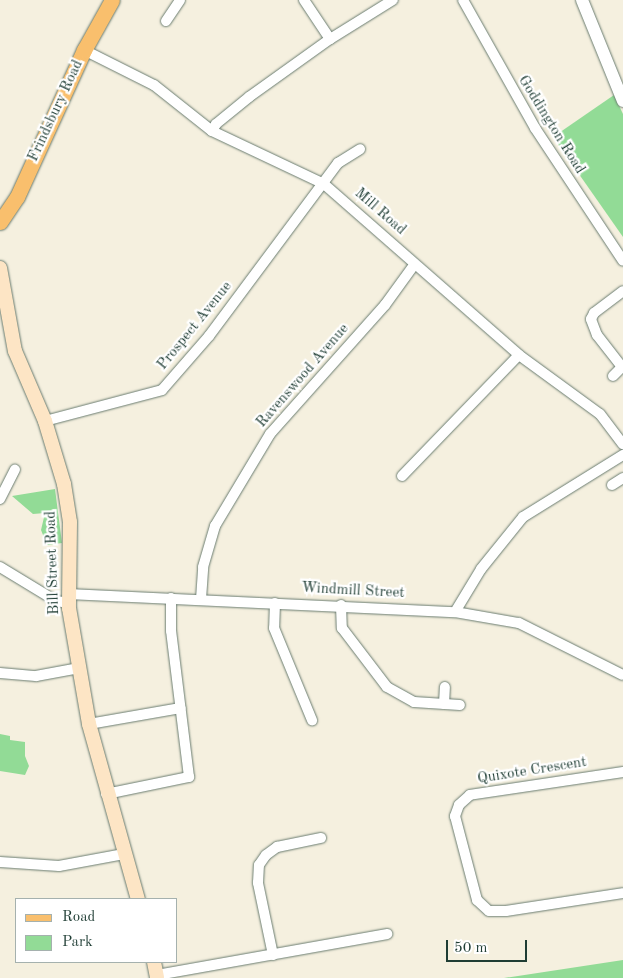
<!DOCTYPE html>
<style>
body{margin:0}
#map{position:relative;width:623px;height:978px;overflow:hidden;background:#f5f0df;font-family:"Old Standard TT",serif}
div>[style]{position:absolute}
.green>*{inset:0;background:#92db96}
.roads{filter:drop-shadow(0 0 1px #6a7c70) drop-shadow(0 0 1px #6a7c70)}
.minor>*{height:10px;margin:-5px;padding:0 5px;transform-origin:5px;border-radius:5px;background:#fff}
.tertiary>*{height:12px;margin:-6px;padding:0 6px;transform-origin:6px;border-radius:6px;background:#fff}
.secondary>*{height:14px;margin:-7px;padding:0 7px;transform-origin:7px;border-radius:7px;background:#fde5c5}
.primary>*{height:15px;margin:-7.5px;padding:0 7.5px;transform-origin:7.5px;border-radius:7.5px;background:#f9bf6d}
span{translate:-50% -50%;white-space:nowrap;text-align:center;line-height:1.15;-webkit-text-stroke:4.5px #fff;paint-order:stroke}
.street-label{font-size:15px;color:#1f3d34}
.legend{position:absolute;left:15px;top:898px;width:162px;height:65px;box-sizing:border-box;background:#fff;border:1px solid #a5b1ae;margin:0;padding:6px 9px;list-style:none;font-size:15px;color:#1f3d34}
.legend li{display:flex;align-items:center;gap:10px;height:25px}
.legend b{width:25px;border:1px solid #a5b1ae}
.scale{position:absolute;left:446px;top:940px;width:81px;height:22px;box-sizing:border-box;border:2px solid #1f3d34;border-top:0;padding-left:6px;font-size:15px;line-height:18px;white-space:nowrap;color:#1f3d34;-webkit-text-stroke:4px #fff;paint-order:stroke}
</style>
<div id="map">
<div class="green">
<i style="clip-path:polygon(614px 95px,623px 114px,623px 237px,553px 137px)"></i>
<i style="clip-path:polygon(55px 489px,62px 543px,47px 545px,41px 530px,45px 513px,33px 514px,12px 496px)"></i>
<i style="clip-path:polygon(0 734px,10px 736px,10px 740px,25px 742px,25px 756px,29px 766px,25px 775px,0 771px)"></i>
<i style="clip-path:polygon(623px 960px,623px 978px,504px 978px)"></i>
</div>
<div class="roads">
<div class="minor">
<i style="left:304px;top:0;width:47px;rotate:56.3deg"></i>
<i style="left:463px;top:0;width:147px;rotate:60.6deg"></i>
<i style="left:535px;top:128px;width:159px;rotate:56.5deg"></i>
<i style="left:166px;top:21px;width:25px;rotate:-56deg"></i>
<i style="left:84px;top:50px;width:78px;rotate:26.6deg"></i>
<i style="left:154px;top:85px;width:74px;rotate:38.4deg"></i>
<i style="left:212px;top:131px;width:124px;rotate:25.3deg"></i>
<i style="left:324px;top:184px;width:259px;rotate:41.2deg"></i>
<i style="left:519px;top:355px;width:100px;rotate:36.1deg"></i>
<i style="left:600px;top:414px;width:38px;rotate:53deg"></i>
<i style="left:212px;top:131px;width:8px;rotate:-60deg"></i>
<i style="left:216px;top:124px;width:43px;rotate:-39.3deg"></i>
<i style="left:249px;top:97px;width:100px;rotate:-35.6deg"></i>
<i style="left:330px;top:39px;width:74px;rotate:-31.8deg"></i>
<i style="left:613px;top:376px;width:13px;rotate:-45deg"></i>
<i style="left:622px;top:367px;width:41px;rotate:-128deg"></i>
<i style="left:597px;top:335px;width:17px;rotate:-111deg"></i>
<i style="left:591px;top:319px;width:7px;rotate:-63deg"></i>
<i style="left:594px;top:313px;width:36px;rotate:-37deg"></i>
<i style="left:45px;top:421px;width:121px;rotate:-14.8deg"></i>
<i style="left:162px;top:390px;width:72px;rotate:-49deg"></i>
<i style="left:209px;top:336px;width:216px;rotate:-53.3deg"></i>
<i style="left:338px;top:163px;width:26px;rotate:-32deg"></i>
<i style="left:402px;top:476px;width:168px;rotate:-46deg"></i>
<i style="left:612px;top:485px;width:13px;rotate:-32deg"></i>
<i style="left:0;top:499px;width:33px;rotate:-63deg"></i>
<i style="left:0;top:567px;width:66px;rotate:31.3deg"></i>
<i style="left:56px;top:601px;width:13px;rotate:9deg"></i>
<i style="left:68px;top:594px;width:387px;rotate:2.7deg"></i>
<i style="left:455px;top:612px;width:65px;rotate:9.8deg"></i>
<i style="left:519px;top:623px;width:116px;rotate:26.6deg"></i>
<i style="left:201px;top:599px;width:32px;rotate:-86deg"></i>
<i style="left:203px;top:567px;width:43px;rotate:-73.7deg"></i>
<i style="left:215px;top:526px;width:107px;rotate:-59.1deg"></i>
<i style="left:270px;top:434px;width:173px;rotate:-48.3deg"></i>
<i style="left:385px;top:305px;width:49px;rotate:-54.1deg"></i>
<i style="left:275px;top:603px;width:25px;rotate:92deg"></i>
<i style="left:274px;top:628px;width:100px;rotate:67.6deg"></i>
<i style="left:341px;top:605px;width:23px;rotate:88deg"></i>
<i style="left:342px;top:628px;width:74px;rotate:52.7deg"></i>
<i style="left:387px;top:687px;width:31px;rotate:29deg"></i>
<i style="left:414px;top:702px;width:46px;rotate:3.7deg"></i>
<i style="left:455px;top:612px;width:50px;rotate:-58.8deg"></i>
<i style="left:481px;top:569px;width:67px;rotate:-51.1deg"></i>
<i style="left:523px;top:517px;width:118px;rotate:-31.8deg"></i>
<i style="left:0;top:673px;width:36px;rotate:5deg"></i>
<i style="left:36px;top:676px;width:44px;rotate:-10.5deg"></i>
<i style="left:444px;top:704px;width:17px;rotate:-87deg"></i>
<i style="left:89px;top:724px;width:93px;rotate:-9.9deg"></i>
<i style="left:623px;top:772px;width:155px;rotate:171.5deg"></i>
<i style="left:470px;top:795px;width:15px;rotate:138deg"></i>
<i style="left:459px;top:805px;width:12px;rotate:110deg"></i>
<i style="left:455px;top:816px;width:87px;rotate:75.3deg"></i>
<i style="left:477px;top:900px;width:16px;rotate:43deg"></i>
<i style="left:489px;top:911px;width:17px"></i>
<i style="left:506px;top:911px;width:118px;rotate:-8.7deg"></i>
<i style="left:106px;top:794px;width:85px;rotate:-11.6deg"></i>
<i style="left:189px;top:777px;width:147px;rotate:-97deg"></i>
<i style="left:171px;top:631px;width:33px;rotate:-90deg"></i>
<i style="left:0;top:862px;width:59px;rotate:3.9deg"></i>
<i style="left:59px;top:866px;width:66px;rotate:-10.5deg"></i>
<i style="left:273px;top:955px;width:74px;rotate:-101.8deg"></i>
<i style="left:258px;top:883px;width:18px;rotate:-87deg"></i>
<i style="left:259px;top:865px;width:12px;rotate:-55deg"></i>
<i style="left:266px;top:855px;width:14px;rotate:-36deg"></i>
<i style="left:277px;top:847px;width:45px;rotate:-11.6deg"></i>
<i style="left:157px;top:975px;width:234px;rotate:-10.1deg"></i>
</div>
<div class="tertiary">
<i style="left:582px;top:0;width:109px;rotate:67.9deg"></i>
</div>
<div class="secondary">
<i style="left:0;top:268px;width:84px;rotate:79.8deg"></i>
<i style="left:15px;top:351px;width:76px;rotate:66.8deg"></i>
<i style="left:45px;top:421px;width:66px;rotate:73.2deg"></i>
<i style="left:64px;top:484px;width:38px;rotate:81deg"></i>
<i style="left:70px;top:522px;width:86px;rotate:90.7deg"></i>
<i style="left:69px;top:608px;width:118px;rotate:80.2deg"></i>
<i style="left:89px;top:724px;width:182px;rotate:74.4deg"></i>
<i style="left:154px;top:962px;width:16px;rotate:79deg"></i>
</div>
<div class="primary">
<i style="left:0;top:222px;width:30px;rotate:-56deg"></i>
<i style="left:17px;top:197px;width:162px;rotate:-65.5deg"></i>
<i style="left:84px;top:50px;width:57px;rotate:-60.8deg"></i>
</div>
</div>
<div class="street-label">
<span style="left:56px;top:111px;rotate:-65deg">Frindsbury Road</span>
<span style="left:551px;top:125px;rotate:58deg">Goddington Road</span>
<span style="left:380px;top:212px;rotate:41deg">Mill Road</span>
<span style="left:195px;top:326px;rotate:-51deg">Prospect Avenue</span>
<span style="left:303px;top:376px;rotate:-49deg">Ravenswood Avenue</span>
<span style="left:53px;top:563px;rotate:-92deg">Bill Street Road</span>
<span style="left:353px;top:591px;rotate:3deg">Windmill Street</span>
<span style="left:532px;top:771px;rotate:-9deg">Quixote Crescent</span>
</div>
<ul class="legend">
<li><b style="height:6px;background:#f9bf6d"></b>Road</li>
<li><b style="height:14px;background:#92db96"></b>Park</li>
</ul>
<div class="scale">50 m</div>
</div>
